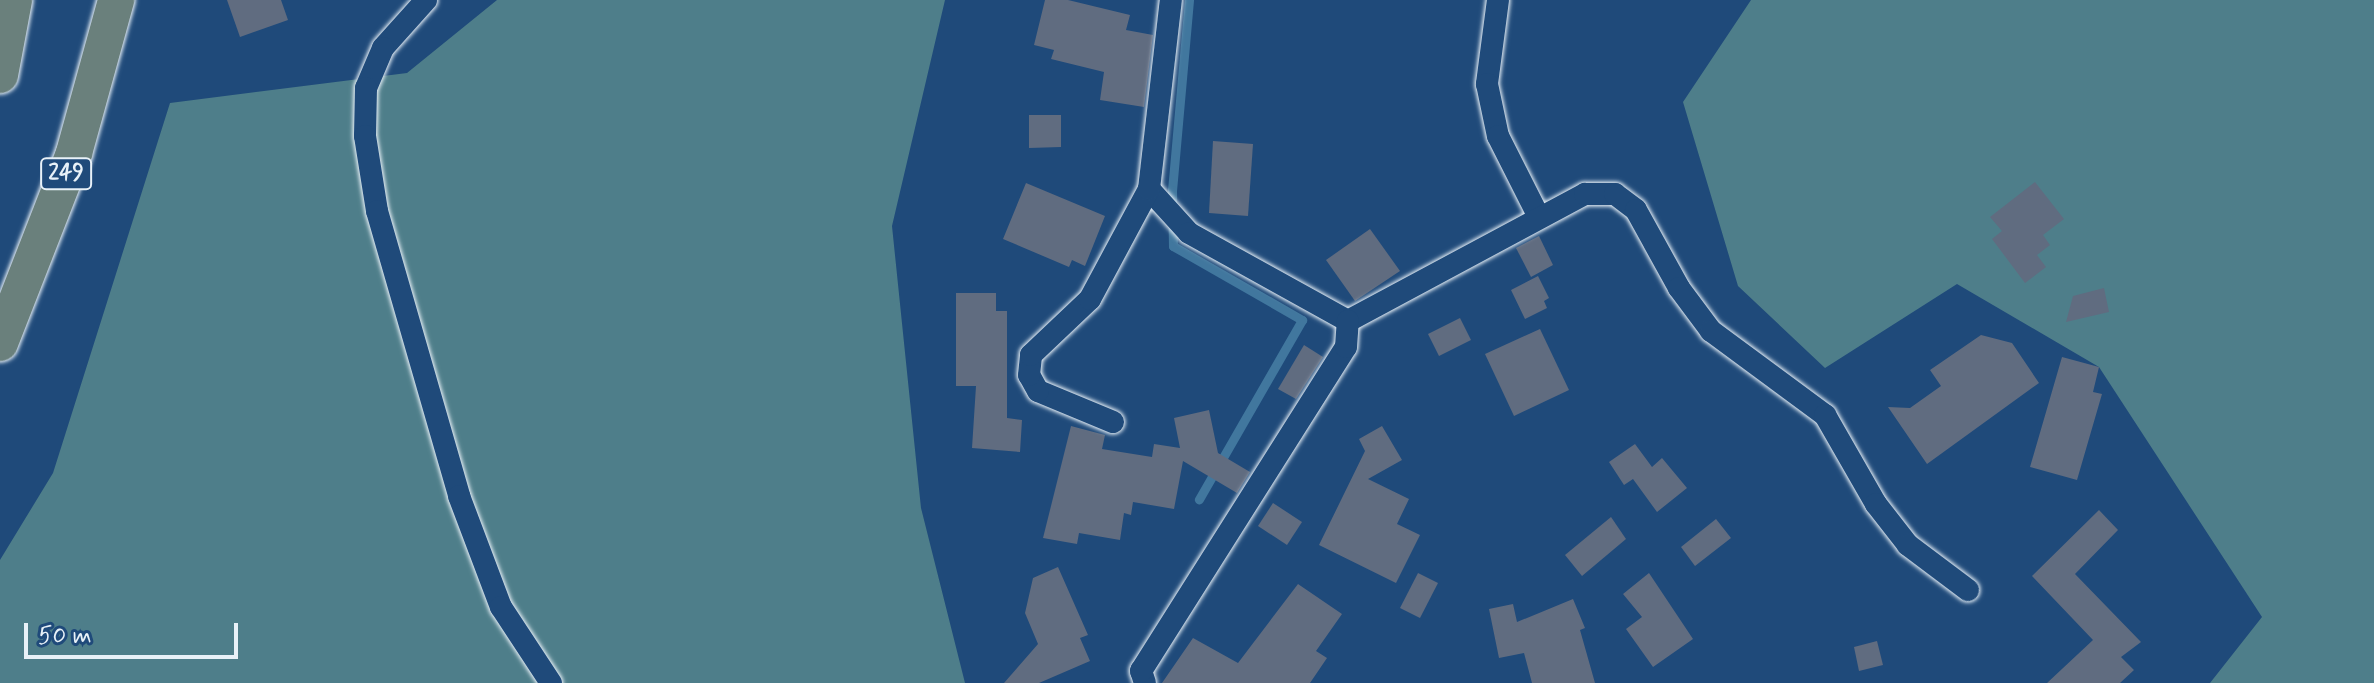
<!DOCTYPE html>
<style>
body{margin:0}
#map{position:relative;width:2374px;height:683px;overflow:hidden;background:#1f4a7a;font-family:Mynerve,sans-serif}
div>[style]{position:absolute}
.green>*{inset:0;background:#4e7e8a}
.stream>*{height:9px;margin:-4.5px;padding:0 4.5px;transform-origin:4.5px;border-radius:4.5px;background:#41779e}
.building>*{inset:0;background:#606c80}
.roads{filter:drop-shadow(0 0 2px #e8f1f8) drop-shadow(0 0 2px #e8f1f8)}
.minor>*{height:22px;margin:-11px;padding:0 11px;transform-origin:11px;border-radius:11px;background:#1f4a7a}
.trunk>*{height:36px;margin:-18px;padding:0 18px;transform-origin:18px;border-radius:18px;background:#6a807c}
span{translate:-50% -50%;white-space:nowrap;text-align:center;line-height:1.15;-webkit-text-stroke:7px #1f4a7a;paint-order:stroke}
.shield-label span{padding:2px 6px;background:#1f4a7a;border:2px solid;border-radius:6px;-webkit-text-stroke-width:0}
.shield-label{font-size:22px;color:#e8f1f8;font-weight:700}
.scale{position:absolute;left:24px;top:623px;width:214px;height:36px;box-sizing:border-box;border:4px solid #e8f1f8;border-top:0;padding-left:10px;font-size:24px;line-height:28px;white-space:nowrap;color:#e8f1f8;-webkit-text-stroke:6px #1f4a7a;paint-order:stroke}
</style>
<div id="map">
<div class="green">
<i style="clip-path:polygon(497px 0,945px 0,892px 226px,921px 508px,965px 683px,0 683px,0 560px,53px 473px,170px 103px,407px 73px)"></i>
<i style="clip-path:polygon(1751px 0,2374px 0,2374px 683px,2210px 683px,2262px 617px,2099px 367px,1957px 284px,1825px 368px,1738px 286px,1683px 102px)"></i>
</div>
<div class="stream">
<i style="left:1189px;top:0;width:191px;rotate:95.1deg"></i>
<i style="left:1172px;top:190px;width:56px;rotate:89deg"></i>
<i style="left:1173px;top:246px;width:149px;rotate:29.8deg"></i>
<i style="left:1302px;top:320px;width:207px;rotate:119.9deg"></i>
</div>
<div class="building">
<i style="clip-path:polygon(227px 0,281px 0,288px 20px,240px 37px)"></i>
<i style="clip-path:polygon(1045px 0,1068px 0,1130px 15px,1126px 30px,1153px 35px,1144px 107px,1100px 100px,1104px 72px,1051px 59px,1054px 50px,1034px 45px)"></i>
<i style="clip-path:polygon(1029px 115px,1061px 115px,1061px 147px,1029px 148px)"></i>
<i style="clip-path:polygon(1213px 141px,1253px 144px,1248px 216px,1209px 213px)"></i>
<i style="clip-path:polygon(2035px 182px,2064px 219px,2043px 235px,2050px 245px,2037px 255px,2046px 267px,2025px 283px,1992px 239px,2002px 231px,1990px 217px)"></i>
<i style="clip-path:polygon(1026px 183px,1105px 216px,1085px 266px,1072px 260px,1069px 267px,1003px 239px)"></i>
<i style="clip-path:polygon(1370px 229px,1400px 271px,1355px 301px,1326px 260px)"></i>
<i style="clip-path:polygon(1539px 236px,1553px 265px,1531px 277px,1516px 248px)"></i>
<i style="clip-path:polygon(1538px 276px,1549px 298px,1544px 301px,1547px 308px,1525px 319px,1511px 290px)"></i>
<i style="clip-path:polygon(2104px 288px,2109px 312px,2066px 322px,2073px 296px)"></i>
<i style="clip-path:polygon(956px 293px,996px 293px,996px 311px,1007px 311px,1007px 418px,1022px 420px,1020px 452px,972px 448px,976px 386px,956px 386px)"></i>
<i style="clip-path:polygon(1460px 318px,1471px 340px,1439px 356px,1428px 334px)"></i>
<i style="clip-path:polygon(1540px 329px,1569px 390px,1514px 416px,1485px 354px)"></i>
<i style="clip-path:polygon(1981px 335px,2012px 343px,2039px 383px,1927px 464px,1888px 407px,1910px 408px,1941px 386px,1930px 370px)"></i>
<i style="clip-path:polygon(1304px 345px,1323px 357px,1296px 399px,1278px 389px)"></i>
<i style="clip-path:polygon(2062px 357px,2099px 367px,2093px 392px,2102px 394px,2077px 480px,2030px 467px)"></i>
<i style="clip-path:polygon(1209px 410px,1218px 453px,1250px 472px,1237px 493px,1183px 461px,1174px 509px,1133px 502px,1131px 515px,1124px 513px,1120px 540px,1079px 533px,1077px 544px,1043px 538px,1071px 426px,1105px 435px,1102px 449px,1152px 457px,1154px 444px,1180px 448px,1174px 418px)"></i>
<i style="clip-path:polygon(1382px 426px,1402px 460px,1368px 479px,1409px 499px,1397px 524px,1420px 535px,1396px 583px,1319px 545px,1365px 451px,1359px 439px)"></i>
<i style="clip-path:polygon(1635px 444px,1652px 467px,1662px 458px,1687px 488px,1657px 512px,1633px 479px,1624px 485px,1609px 462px)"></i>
<i style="clip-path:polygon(1273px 503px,1302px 522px,1287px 545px,1258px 526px)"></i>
<i style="clip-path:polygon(2099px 510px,2118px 530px,2075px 574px,2141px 642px,2121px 657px,2134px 670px,2120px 683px,2047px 683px,2093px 640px,2032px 576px)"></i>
<i style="clip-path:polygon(1611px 517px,1626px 539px,1582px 576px,1565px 555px)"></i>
<i style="clip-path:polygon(1716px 519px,1731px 538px,1695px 566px,1681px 547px)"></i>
<i style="clip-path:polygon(1058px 567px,1088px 635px,1080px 638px,1090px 661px,1039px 683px,1004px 683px,1038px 644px,1025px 613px,1033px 578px)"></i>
<i style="clip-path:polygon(1418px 573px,1438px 583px,1420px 618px,1400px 608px)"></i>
<i style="clip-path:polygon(1649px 573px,1693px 639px,1653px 667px,1626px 629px,1642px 617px,1623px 594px)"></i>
<i style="clip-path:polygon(1298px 584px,1342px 614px,1316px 651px,1327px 658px,1310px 683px,1162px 683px,1193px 638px,1238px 663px)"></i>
<i style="clip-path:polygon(1573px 599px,1585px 628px,1580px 630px,1595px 683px,1532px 683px,1524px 653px,1499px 658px,1489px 609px,1513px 604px,1517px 622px)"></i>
<i style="clip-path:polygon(1877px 641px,1883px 665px,1859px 671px,1854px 647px)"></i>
</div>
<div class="roads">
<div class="minor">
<i style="left:426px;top:0;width:64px;rotate:131.9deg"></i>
<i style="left:383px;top:48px;width:43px;rotate:113deg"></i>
<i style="left:366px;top:88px;width:48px;rotate:91.2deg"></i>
<i style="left:365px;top:136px;width:76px;rotate:80.9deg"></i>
<i style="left:377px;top:211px;width:297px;rotate:73.9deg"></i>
<i style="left:459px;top:496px;width:119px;rotate:69.3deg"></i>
<i style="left:501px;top:607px;width:91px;rotate:56.7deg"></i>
<i style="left:1498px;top:0;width:85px;rotate:97.5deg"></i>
<i style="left:1487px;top:84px;width:53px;rotate:78.1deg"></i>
<i style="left:1498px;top:136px;width:91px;rotate:63.2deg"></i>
<i style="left:1149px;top:189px;width:59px;rotate:47.7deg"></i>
<i style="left:1189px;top:233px;width:182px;rotate:29deg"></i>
<i style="left:1348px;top:321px;width:269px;rotate:-28.2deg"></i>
<i style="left:1585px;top:194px;width:30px"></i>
<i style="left:1615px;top:194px;width:26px;rotate:37deg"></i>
<i style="left:1636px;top:210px;width:89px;rotate:61.1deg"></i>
<i style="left:1679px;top:288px;width:54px;rotate:53.3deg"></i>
<i style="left:1711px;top:331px;width:142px;rotate:36.4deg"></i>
<i style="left:1825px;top:415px;width:103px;rotate:60.2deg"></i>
<i style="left:1876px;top:504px;width:52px;rotate:52deg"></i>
<i style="left:1908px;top:545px;width:75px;rotate:36.9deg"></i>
<i style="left:1113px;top:422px;width:81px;rotate:-157.5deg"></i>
<i style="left:1038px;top:391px;width:18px;rotate:-119deg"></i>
<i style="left:1029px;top:375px;width:20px;rotate:-84deg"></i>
<i style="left:1031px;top:355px;width:81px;rotate:-43.5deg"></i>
<i style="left:1090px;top:299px;width:125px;rotate:-61.8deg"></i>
<i style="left:1149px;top:189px;width:190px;rotate:-83.4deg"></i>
<i style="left:1145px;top:683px;width:13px;rotate:-108deg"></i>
<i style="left:1141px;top:671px;width:383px;rotate:-57.7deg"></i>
<i style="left:1346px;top:347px;width:26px;rotate:-86deg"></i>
</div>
<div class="trunk">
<i style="left:0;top:75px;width:76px;rotate:-79.4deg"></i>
<i style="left:0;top:343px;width:204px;rotate:-68.7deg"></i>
<i style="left:74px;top:153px;width:159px;rotate:-74.6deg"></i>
</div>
</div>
<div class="shield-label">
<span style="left:66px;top:174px">249</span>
</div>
<div class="scale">50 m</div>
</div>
